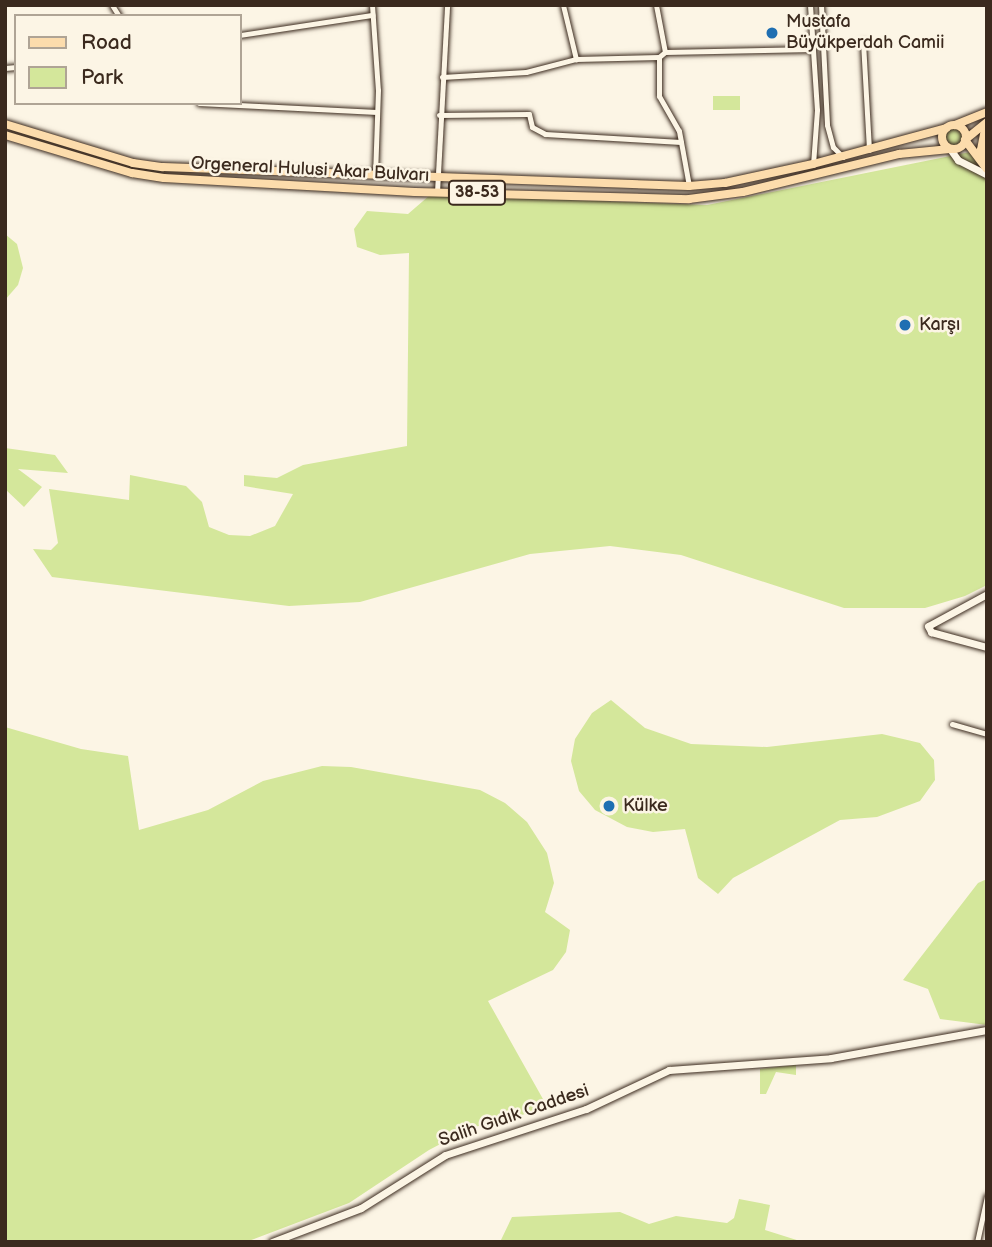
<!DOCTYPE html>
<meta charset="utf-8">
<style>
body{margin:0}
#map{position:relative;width:992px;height:1247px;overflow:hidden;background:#fcf5e5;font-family:"Balsamiq Sans",sans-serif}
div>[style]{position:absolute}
.green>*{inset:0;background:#d4e79b}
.round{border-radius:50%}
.roads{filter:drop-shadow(0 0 2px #3b2a1e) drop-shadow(0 0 2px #3b2a1e)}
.street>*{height:5px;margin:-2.5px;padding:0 2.5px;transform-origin:2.5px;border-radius:2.5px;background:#fcf5e5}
.secondary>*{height:7px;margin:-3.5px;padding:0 3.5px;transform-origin:3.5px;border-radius:3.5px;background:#fcf5e5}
.primary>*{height:8px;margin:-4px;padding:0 4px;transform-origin:4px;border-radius:4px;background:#fcdcac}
.primary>.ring{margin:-4px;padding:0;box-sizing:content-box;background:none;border:8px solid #fcdcac;border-radius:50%}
.dots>*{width:19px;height:19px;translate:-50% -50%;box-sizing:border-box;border:4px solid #fcf5e5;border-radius:50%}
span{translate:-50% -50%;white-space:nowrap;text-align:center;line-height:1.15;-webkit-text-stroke:5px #fcf5e5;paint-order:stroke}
.shield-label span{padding:2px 5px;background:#fcf5e5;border:2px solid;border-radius:5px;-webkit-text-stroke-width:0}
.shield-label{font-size:16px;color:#3b2a1e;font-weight:700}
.poi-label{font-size:18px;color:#3b2a1e}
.left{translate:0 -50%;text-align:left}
.street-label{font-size:18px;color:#3b2a1e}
.frame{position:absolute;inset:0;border:7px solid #3b2a1e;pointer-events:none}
.legend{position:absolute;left:14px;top:14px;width:228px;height:91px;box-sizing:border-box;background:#fcf5e5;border:2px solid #afa495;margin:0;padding:9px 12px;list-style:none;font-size:21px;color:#3b2a1e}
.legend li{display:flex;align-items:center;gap:14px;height:35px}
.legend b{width:35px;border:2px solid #afa495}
</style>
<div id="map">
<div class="green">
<i style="clip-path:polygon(713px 96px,740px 96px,740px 110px,713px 110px)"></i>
<i class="round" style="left:944px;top:128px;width:20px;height:20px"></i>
<i style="clip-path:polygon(985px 149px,987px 585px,965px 596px,925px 608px,844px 608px,681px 555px,610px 546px,530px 554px,360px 602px,289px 606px,52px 577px,33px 549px,51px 550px,58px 543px,49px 489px,129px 500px,130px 475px,186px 486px,202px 502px,209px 527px,229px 535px,250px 536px,275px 526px,293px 494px,244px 486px,244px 475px,277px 478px,303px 465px,407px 446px,409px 253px,380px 255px,357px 247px,354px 229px,367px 211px,408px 214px,430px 195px,707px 205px)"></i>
<i style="clip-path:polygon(5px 234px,17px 244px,23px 268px,18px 285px,5px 300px)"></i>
<i style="clip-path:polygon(5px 448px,55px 455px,68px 473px,18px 469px,42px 487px,24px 507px,5px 489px)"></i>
<i style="clip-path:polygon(611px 700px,645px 728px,691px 744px,767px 747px,882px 734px,920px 743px,934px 760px,935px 780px,920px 801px,877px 817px,840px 820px,733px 878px,718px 894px,698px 878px,685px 829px,653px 832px,627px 827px,595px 810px,579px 791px,571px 761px,575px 739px,592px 713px)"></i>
<i style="clip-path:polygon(5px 727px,81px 749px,128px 756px,139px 830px,208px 810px,263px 781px,322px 766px,351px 767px,480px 790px,505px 803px,527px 822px,547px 853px,554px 883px,545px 912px,570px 930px,566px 952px,553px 970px,488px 1001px,548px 1108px,471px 1128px,429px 1150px,349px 1203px,246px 1242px,5px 1242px)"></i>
<i style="clip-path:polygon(987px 879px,987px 1025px,940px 1019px,928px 989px,903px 980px,978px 883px)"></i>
<i style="clip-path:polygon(796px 1065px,796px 1075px,776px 1072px,766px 1094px,760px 1094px,760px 1069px)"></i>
<i style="clip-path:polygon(739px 1199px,770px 1205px,765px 1230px,803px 1242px,500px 1242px,512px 1217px,620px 1212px,649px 1224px,676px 1216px,727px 1223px,734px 1218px)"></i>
</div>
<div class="roads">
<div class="street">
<i style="left:112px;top:5px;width:13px;rotate:58deg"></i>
<i style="left:372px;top:5px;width:85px;rotate:86deg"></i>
<i style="left:378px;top:90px;width:84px;rotate:92deg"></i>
<i style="left:563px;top:5px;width:56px;rotate:76.5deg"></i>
<i style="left:576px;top:59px;width:83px;rotate:-1.4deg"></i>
<i style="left:659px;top:57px;width:8px;rotate:-40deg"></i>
<i style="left:656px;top:5px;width:48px;rotate:79.2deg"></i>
<i style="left:665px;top:52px;width:148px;rotate:-1.2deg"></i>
<i style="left:810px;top:5px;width:105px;rotate:86.2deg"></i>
<i style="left:817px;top:110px;width:54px;rotate:94.2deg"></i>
<i style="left:821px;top:5px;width:120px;rotate:87.1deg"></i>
<i style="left:827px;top:125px;width:23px;rotate:75deg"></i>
<i style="left:833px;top:147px;width:14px;rotate:45deg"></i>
<i style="left:240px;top:35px;width:134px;rotate:-8.6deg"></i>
<i style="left:863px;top:42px;width:108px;rotate:86.8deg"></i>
<i style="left:659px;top:57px;width:39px;rotate:90deg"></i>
<i style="left:659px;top:96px;width:40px;rotate:60.3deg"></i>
<i style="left:679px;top:131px;width:56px;rotate:79.7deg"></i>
<i style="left:5px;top:68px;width:11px;rotate:-5deg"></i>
<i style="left:442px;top:77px;width:84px;rotate:-3.4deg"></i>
<i style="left:526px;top:72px;width:52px;rotate:-14.6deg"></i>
<i style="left:199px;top:103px;width:178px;rotate:2.9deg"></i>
<i style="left:439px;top:115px;width:90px;rotate:-0.6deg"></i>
<i style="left:529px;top:114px;width:13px;rotate:77deg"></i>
<i style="left:532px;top:127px;width:15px;rotate:28deg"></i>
<i style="left:545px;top:134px;width:136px;rotate:3.4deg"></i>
<i style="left:437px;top:192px;width:187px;rotate:-86.9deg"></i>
<i style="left:952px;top:724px;width:36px;rotate:16deg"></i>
<i style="left:977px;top:1242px;width:47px;rotate:-77.7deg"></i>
</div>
<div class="secondary">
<i style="left:950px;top:149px;width:14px;rotate:54deg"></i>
<i style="left:958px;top:160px;width:33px;rotate:27deg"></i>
<i style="left:987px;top:594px;width:67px;rotate:151.5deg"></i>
<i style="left:928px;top:626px;width:7px;rotate:63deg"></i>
<i style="left:931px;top:632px;width:58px;rotate:15deg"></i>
<i style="left:272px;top:1242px;width:95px;rotate:-20.9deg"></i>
<i style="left:361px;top:1208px;width:99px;rotate:-32.2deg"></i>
<i style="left:445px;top:1155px;width:148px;rotate:-18.1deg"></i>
<i style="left:586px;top:1109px;width:92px;rotate:-25.2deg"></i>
<i style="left:669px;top:1070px;width:162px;rotate:-4.2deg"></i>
<i style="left:831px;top:1058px;width:158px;rotate:-10.2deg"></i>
</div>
<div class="primary">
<i style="left:987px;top:122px;width:28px;rotate:141deg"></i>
<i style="left:965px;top:140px;width:36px;rotate:53deg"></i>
<i style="left:5px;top:124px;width:134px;rotate:16.9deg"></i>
<i style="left:133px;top:163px;width:30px;rotate:8deg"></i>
<i style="left:163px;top:167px;width:526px;rotate:2.07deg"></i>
<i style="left:689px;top:186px;width:36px;rotate:-5deg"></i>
<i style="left:725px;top:183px;width:90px;rotate:-12.2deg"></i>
<i style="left:813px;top:164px;width:138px;rotate:-15.1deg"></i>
<i style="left:986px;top:124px;width:26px;rotate:101deg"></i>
<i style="left:981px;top:150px;width:16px;rotate:68deg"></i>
<i style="left:955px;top:125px;width:35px;rotate:-22deg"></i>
<i class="ring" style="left:942px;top:125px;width:16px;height:16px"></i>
<i style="left:5px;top:135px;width:133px;rotate:16.7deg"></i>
<i style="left:132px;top:173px;width:32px;rotate:9deg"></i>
<i style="left:164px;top:178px;width:251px;rotate:3.2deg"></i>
<i style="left:415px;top:192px;width:274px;rotate:1.5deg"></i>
<i style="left:689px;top:199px;width:54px;rotate:-7.4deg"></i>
<i style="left:743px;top:192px;width:161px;rotate:-13.7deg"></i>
<i style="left:899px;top:154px;width:51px;rotate:-5.6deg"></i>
</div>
</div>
<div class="dots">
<i style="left:772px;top:33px;background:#1f6fb2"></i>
<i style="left:905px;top:325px;background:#1f6fb2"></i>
<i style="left:609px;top:806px;background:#1f6fb2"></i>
</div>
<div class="shield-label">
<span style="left:477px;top:193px">38-53</span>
</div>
<div class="poi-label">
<span class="left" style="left:786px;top:33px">Mustafa<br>Büyükperdah Camii</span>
<span class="left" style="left:919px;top:325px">Karşı</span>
<span class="left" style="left:623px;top:806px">Külke</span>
</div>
<div class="street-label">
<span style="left:310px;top:170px;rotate:3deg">Orgeneral Hulusi Akar Bulvarı</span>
<span style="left:514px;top:1116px;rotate:-19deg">Salih Gıdık Caddesi</span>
</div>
<div class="frame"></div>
<ul class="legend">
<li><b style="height:9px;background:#fcdcac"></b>Road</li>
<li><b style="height:19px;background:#d4e79b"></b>Park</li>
</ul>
</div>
